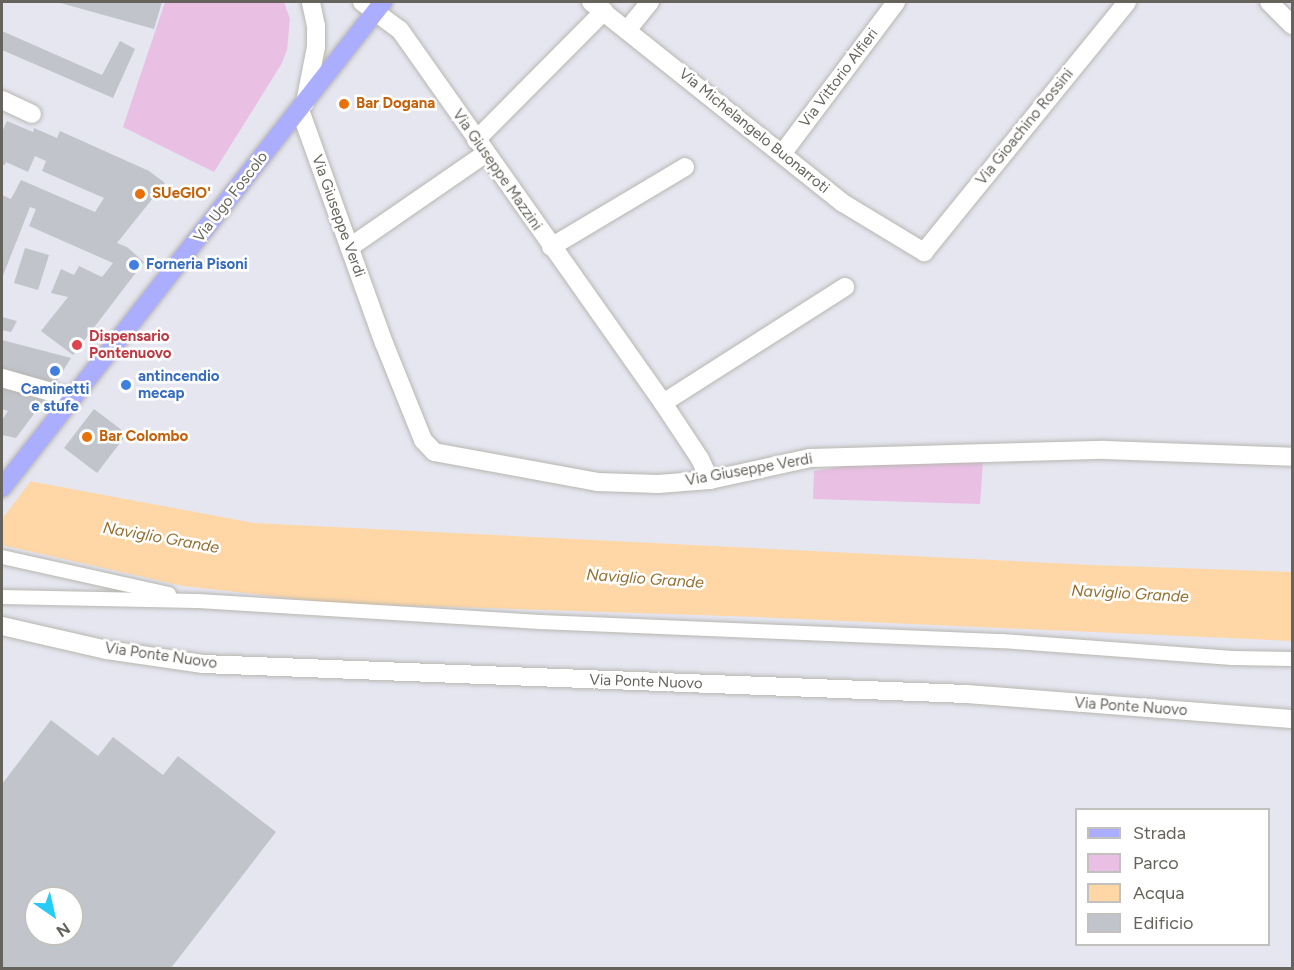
<!DOCTYPE html>
<style>
body{margin:0}
#map{position:relative;width:1294px;height:970px;overflow:hidden;background:#e5e6f0;font-family:Figtree,sans-serif}
div>[style]{position:absolute}
.green>*{inset:0;background:#e9bfe4}
.water>*{inset:0;background:#ffd7a6}
.pier>*{inset:0;background:#e5e6f0}
.building>*{inset:0;background:#c1c4cb}
.roads{filter:drop-shadow(0 0 2px #b8b6b0) drop-shadow(0 0 2px #b8b6b0)}
.lane>*{height:14px;margin:-7px;padding:0 7px;transform-origin:7px;border-radius:7px;background:#fff}
.street>*{height:18px;margin:-9px;padding:0 9px;transform-origin:9px;border-radius:9px;background:#fff}
.secondary>*{height:18px;margin:-9px;padding:0 9px;transform-origin:9px;border-radius:9px;background:#fff}
.primary>*{height:18px;margin:-9px;padding:0 9px;transform-origin:9px;border-radius:9px;background:#abaeff}
.dots>*{width:16px;height:16px;translate:-50% -50%;box-sizing:border-box;border:3px solid #fff;border-radius:50%}
span{translate:-50% -50%;white-space:nowrap;text-align:center;line-height:1.15;-webkit-text-stroke:5px #fff;paint-order:stroke}
.street-label{font-size:15px;color:#66635c}
.food-label{font-size:15px;color:#c56008;font-weight:700}
.left{translate:0 -50%;text-align:left}
.shop-label{font-size:15px;color:#366cbe;font-weight:700}
.health-label{font-size:15px;color:#be3a42;font-weight:700}
.water-label{font-size:16px;color:#957030;font-style:italic}
.frame{position:absolute;inset:0;border:3px solid #66635c;pointer-events:none}
.legend{position:absolute;left:1075px;top:808px;width:195px;height:138px;box-sizing:border-box;background:#fff;border:2px solid #c2c1be;margin:0;padding:8px 10px;list-style:none;font-size:18px;color:#66635c}
.legend li{display:flex;align-items:center;gap:12px;height:30px}
.legend b{width:30px;border:2px solid #c2c1be}
.north{position:absolute;left:24px;top:886px;width:60px;height:60px;box-sizing:border-box;background:#fff;border:2px solid #c2c1be;border-radius:50%;rotate:146deg;font-size:16px;font-weight:700;line-height:24px;text-align:center;color:#66635c}
.north::after{content:'';display:block;margin:auto;width:21px;height:27px;background:#25cdf6;clip-path:polygon(50% 0,100% 100%,50% 72%,0 100%)}
</style>
<div id="map">
<div class="green">
<i style="clip-path:polygon(165px 2px,284px 2px,290px 19px,287px 50px,282px 63px,214px 172px,123px 127px)"></i>
<i style="clip-path:polygon(878px 461px,983px 462px,980px 504px,813px 499px,814px 471px)"></i>
</div>
<div class="water">
<i style="clip-path:polygon(2px 476px,254px 523px,1092px 565px,1292px 572px,1292px 641px,759px 617px,332px 603px,183px 586px,2px 545px)"></i>
</div>
<div class="pier">
<i style="clip-path:polygon(2px 473px,33px 478px,2px 519px)"></i>
</div>
<div class="building">
<i style="clip-path:polygon(57px 2px,162px 2px,154px 29px)"></i>
<i style="clip-path:polygon(2px 31px,102px 75px,120px 41px,135px 49px,113px 98px,2px 50px)"></i>
<i style="clip-path:polygon(7px 121px,33px 132px,34px 128px,57px 138px,60px 131px,149px 171px,165px 183px,117px 243px,127px 247px,144px 262px,73px 355px,41px 331px,68px 297px,51px 293px,61px 269px,74px 275px,79px 266px,102px 277px,113px 263px,29px 226px,36px 209px,30px 207px,2px 278px,2px 195px,11px 199px,21px 180px,95px 212px,104px 198px,42px 171px,46px 161px,35px 156px,28px 172px,6px 162px,5px 165px,2px 164px,2px 132px)"></i>
<i style="clip-path:polygon(25px 248px,49px 255px,38px 290px,14px 283px)"></i>
<i style="clip-path:polygon(2px 317px,17px 321px,11px 332px,2px 330px)"></i>
<i style="clip-path:polygon(2px 340px,71px 358px,55px 384px,2px 369px)"></i>
<i style="clip-path:polygon(2px 387px,45px 399px,16px 438px,2px 435px,2px 420px,8px 411px,2px 409px)"></i>
<i style="clip-path:polygon(94px 409px,127px 434px,97px 473px,64px 448px)"></i>
<i style="clip-path:polygon(evenodd,51px 720px,98px 756px,113px 737px,163px 775px,178px 756px,276px 832px,171px 968px,2px 968px,2px 784px,51px 720px,36px 898px,72px 898px,72px 934px,36px 934px,36px 898px)"></i>
</div>
<div class="roads">
<div class="lane">
<i style="left:2px;top:557px;width:171px;rotate:12.5deg"></i>
<i style="left:2px;top:597px;width:195px;rotate:1.2deg"></i>
<i style="left:197px;top:601px;width:345px;rotate:3.5deg"></i>
<i style="left:541px;top:622px;width:461px;rotate:2.4deg"></i>
<i style="left:1002px;top:641px;width:231px;rotate:4.2deg"></i>
<i style="left:1232px;top:658px;width:60px;rotate:1deg"></i>
</div>
<div class="street">
<i style="left:362px;top:2px;width:47px;rotate:36.4deg"></i>
<i style="left:400px;top:30px;width:456px;rotate:54.8deg"></i>
<i style="left:663px;top:403px;width:67px;rotate:56.5deg"></i>
<i style="left:700px;top:459px;width:23px;rotate:65deg"></i>
<i style="left:591px;top:2px;width:322px;rotate:38.6deg"></i>
<i style="left:843px;top:203px;width:95px;rotate:31.2deg"></i>
<i style="left:924px;top:252px;width:322px;rotate:-50.9deg"></i>
<i style="left:1269px;top:2px;width:33px;rotate:45deg"></i>
<i style="left:628px;top:29px;width:35px;rotate:-51deg"></i>
<i style="left:2px;top:100px;width:33px;rotate:25deg"></i>
<i style="left:305px;top:103px;width:57px;rotate:-78.9deg"></i>
<i style="left:316px;top:47px;width:21px;rotate:-90deg"></i>
<i style="left:316px;top:26px;width:25px;rotate:-102deg"></i>
<i style="left:300px;top:110px;width:248px;rotate:70.2deg"></i>
<i style="left:384px;top:343px;width:105px;rotate:68.1deg"></i>
<i style="left:423px;top:440px;width:16px;rotate:47deg"></i>
<i style="left:434px;top:452px;width:166px;rotate:10.4deg"></i>
<i style="left:597px;top:482px;width:61px;rotate:1.9deg"></i>
<i style="left:658px;top:484px;width:52px;rotate:-4.4deg"></i>
<i style="left:710px;top:480px;width:102px;rotate:-12.4deg"></i>
<i style="left:810px;top:458px;width:295px;rotate:-1.6deg"></i>
<i style="left:1105px;top:450px;width:187px;rotate:2.1deg"></i>
<i style="left:476px;top:140px;width:182px;rotate:-45.2deg"></i>
<i style="left:782px;top:154px;width:190px;rotate:-53.1deg"></i>
<i style="left:350px;top:247px;width:164px;rotate:-34.6deg"></i>
<i style="left:551px;top:247px;width:156px;rotate:-30.8deg"></i>
<i style="left:2px;top:378px;width:73px;rotate:15.9deg"></i>
<i style="left:663px;top:403px;width:216px;rotate:-32.5deg"></i>
</div>
<div class="secondary">
<i style="left:2px;top:626px;width:108px;rotate:12.9deg"></i>
<i style="left:107px;top:650px;width:97px;rotate:8.3deg"></i>
<i style="left:203px;top:664px;width:764px;rotate:2.25deg"></i>
<i style="left:966px;top:694px;width:327px;rotate:4.4deg"></i>
</div>
<div class="primary">
<i style="left:2px;top:488px;width:618px;rotate:-51.91deg"></i>
</div>
</div>
<div class="dots">
<i style="left:344px;top:104px;background:#e8710a"></i>
<i style="left:140px;top:194px;background:#e8710a"></i>
<i style="left:134px;top:265px;background:#3f7fe0"></i>
<i style="left:77px;top:345px;background:#e0444e"></i>
<i style="left:55px;top:371px;background:#3f7fe0"></i>
<i style="left:126px;top:385px;background:#3f7fe0"></i>
<i style="left:87px;top:437px;background:#e8710a"></i>
</div>
<div class="street-label">
<span style="left:839px;top:78px;rotate:-53deg">Via Vittorio Alfieri</span>
<span style="left:1025px;top:127px;rotate:-51deg">Via Gioachino Rossini</span>
<span style="left:754px;top:131px;rotate:39deg">Via Michelangelo Buonarroti</span>
<span style="left:497px;top:170px;rotate:55deg">Via Giuseppe Mazzini</span>
<span style="left:231px;top:197px;rotate:-52deg">Via Ugo Foscolo</span>
<span style="left:338px;top:216px;rotate:70deg">Via Giuseppe Verdi</span>
<span style="left:749px;top:470px;rotate:-10deg">Via Giuseppe Verdi</span>
<span style="left:161px;top:656px;rotate:8deg">Via Ponte Nuovo</span>
<span style="left:646px;top:682px;rotate:2deg">Via Ponte Nuovo</span>
<span style="left:1131px;top:707px;rotate:4deg">Via Ponte Nuovo</span>
</div>
<div class="food-label">
<span class="left" style="left:356px;top:104px">Bar Dogana</span>
<span class="left" style="left:152px;top:194px">SUeGIO'</span>
<span class="left" style="left:99px;top:437px">Bar Colombo</span>
</div>
<div class="shop-label">
<span class="left" style="left:146px;top:265px">Forneria Pisoni</span>
<span class="left" style="left:138px;top:385px">antincendio<br>mecap</span>
<span style="left:55px;top:398px">Caminetti<br>e stufe</span>
</div>
<div class="health-label">
<span class="left" style="left:89px;top:345px">Dispensario<br>Pontenuovo</span>
</div>
<div class="water-label">
<span style="left:161px;top:538px;rotate:10deg">Naviglio Grande</span>
<span style="left:645px;top:579px;rotate:4deg">Naviglio Grande</span>
<span style="left:1130px;top:594px;rotate:3deg">Naviglio Grande</span>
</div>
<div class="frame"></div>
<ul class="legend">
<li><b style="height:8px;background:#abaeff"></b>Strada</li>
<li><b style="height:16px;background:#e9bfe4"></b>Parco</li>
<li><b style="height:16px;background:#ffd7a6"></b>Acqua</li>
<li><b style="height:16px;background:#c1c4cb"></b>Edificio</li>
</ul>
<div class="north">N</div>
</div>
